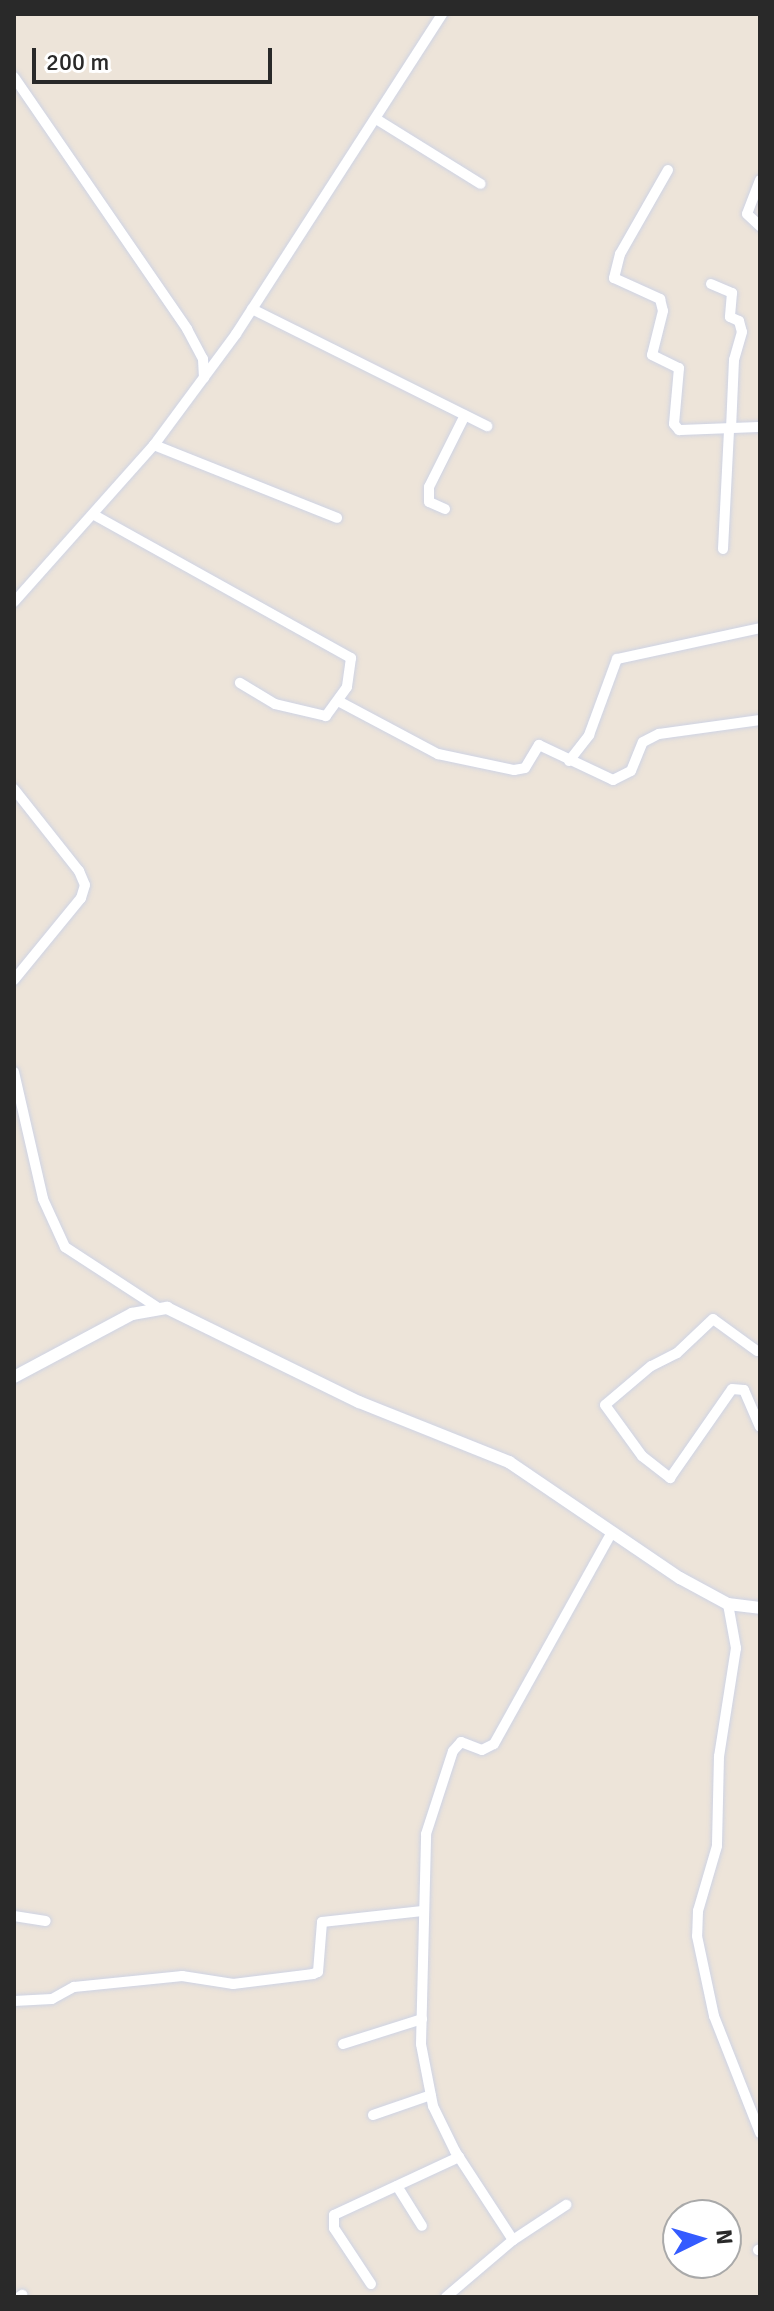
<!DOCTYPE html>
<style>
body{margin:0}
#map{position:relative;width:774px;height:2311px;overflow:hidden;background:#ede4d9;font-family:Signika,sans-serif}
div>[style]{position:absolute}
.roads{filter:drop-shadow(0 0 2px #ced3e4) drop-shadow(0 0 2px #ced3e4)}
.minor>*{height:10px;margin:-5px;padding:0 5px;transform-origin:5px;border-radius:5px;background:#fff}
.tertiary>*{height:12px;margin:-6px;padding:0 6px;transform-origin:6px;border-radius:6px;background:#fff}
span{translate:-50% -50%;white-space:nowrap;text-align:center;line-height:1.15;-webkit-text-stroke:6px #fff;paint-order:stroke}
.frame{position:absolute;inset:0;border:16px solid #292929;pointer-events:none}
.north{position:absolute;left:662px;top:2199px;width:80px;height:80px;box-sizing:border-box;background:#fff;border:2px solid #a9a9a9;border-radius:50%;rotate:85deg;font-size:22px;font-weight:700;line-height:32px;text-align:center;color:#292929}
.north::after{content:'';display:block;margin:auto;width:28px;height:36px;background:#345bff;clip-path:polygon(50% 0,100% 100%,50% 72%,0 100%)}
.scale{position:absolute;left:32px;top:48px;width:240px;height:36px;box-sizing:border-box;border:4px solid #292929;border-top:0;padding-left:10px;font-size:24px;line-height:28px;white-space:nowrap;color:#292929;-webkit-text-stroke:6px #fff;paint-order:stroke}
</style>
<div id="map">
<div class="roads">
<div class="minor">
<i style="left:14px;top:77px;width:306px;rotate:55.5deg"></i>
<i style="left:187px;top:329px;width:34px;rotate:62deg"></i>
<i style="left:203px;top:359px;width:19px;rotate:87deg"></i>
<i style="left:376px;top:119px;width:123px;rotate:31.8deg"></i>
<i style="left:668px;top:170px;width:97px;rotate:119.7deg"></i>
<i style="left:620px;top:254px;width:25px;rotate:104deg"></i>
<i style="left:614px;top:278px;width:51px;rotate:24.5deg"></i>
<i style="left:660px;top:299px;width:12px;rotate:76deg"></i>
<i style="left:663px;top:311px;width:45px;rotate:104deg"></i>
<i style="left:652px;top:355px;width:30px;rotate:26deg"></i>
<i style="left:679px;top:368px;width:56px;rotate:95.1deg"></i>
<i style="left:674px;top:424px;width:8px;rotate:50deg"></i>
<i style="left:679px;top:430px;width:81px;rotate:-2.1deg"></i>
<i style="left:760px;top:180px;width:36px;rotate:111deg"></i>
<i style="left:747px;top:214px;width:18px;rotate:43deg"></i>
<i style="left:711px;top:284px;width:23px;rotate:23deg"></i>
<i style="left:732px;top:293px;width:24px;rotate:95deg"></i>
<i style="left:730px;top:317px;width:10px;rotate:24deg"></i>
<i style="left:739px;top:321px;width:11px;rotate:75deg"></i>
<i style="left:742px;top:332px;width:29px;rotate:106deg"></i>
<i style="left:734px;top:360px;width:69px;rotate:92.5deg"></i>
<i style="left:252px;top:309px;width:263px;rotate:26.5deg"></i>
<i style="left:154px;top:445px;width:197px;rotate:21.7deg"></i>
<i style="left:445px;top:509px;width:17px;rotate:-156deg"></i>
<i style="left:429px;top:502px;width:15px;rotate:-90deg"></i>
<i style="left:429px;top:487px;width:80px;rotate:-63.4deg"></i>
<i style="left:96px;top:516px;width:292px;rotate:29.1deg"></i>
<i style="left:351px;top:658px;width:29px;rotate:98deg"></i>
<i style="left:347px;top:687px;width:36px;rotate:126deg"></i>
<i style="left:326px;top:716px;width:52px;rotate:-166.8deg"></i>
<i style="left:275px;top:704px;width:41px;rotate:-149deg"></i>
<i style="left:723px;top:549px;width:120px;rotate:-87.1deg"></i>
<i style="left:14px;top:602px;width:210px;rotate:-48.3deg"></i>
<i style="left:154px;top:445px;width:138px;rotate:-53.5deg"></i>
<i style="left:236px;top:334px;width:381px;rotate:-57.2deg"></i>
<i style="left:340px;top:702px;width:111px;rotate:28deg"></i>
<i style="left:438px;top:754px;width:78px;rotate:11.9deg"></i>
<i style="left:514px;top:770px;width:11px;rotate:-10deg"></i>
<i style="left:525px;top:768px;width:27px;rotate:-59deg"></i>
<i style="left:539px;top:745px;width:82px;rotate:25.3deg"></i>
<i style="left:613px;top:780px;width:20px;rotate:-27deg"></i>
<i style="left:631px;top:771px;width:31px;rotate:-68deg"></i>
<i style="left:643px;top:742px;width:18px;rotate:-27deg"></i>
<i style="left:659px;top:734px;width:102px;rotate:-7.9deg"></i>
<i style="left:569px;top:761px;width:33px;rotate:-52deg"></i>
<i style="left:589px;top:735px;width:81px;rotate:-69.8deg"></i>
<i style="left:617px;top:659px;width:146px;rotate:-12.2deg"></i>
<i style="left:14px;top:789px;width:105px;rotate:51.6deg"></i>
<i style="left:79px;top:871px;width:15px;rotate:67deg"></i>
<i style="left:85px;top:885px;width:14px;rotate:107deg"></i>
<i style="left:81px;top:898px;width:106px;rotate:129.3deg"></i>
<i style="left:14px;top:1072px;width:130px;rotate:77.1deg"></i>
<i style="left:43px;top:1199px;width:53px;rotate:65.4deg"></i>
<i style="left:65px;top:1247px;width:110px;rotate:33.1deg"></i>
<i style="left:757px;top:1351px;width:54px;rotate:-144deg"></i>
<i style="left:713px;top:1319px;width:50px;rotate:136.6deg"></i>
<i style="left:677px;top:1353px;width:29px;rotate:153deg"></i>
<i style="left:651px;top:1366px;width:60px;rotate:139.7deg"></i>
<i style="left:605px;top:1405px;width:63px;rotate:54deg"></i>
<i style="left:642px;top:1456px;width:36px;rotate:38deg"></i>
<i style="left:670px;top:1478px;width:108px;rotate:-55.1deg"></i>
<i style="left:732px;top:1389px;width:12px;rotate:5deg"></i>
<i style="left:744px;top:1390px;width:40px;rotate:66.6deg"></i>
<i style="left:728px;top:1604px;width:45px;rotate:79.7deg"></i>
<i style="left:736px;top:1648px;width:109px;rotate:98.9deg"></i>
<i style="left:719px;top:1756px;width:90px;rotate:91.3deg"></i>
<i style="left:717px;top:1846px;width:68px;rotate:106.3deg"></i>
<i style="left:698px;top:1911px;width:25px;rotate:92deg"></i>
<i style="left:697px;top:1936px;width:82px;rotate:78deg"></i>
<i style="left:714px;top:2016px;width:126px;rotate:68.5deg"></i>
<i style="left:14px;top:1916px;width:32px;rotate:9deg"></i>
<i style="left:14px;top:2001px;width:38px;rotate:-3deg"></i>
<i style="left:52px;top:1999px;width:25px;rotate:-29deg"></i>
<i style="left:74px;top:1987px;width:109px;rotate:-5.8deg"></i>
<i style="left:182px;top:1976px;width:52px;rotate:8.9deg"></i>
<i style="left:233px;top:1984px;width:81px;rotate:-7.1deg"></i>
<i style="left:313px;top:1974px;width:5px;rotate:-22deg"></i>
<i style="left:318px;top:1972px;width:50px;rotate:-85.4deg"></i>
<i style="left:322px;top:1922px;width:101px;rotate:-6.3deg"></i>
<i style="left:343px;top:2044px;width:83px;rotate:-17.6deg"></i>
<i style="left:373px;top:2115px;width:61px;rotate:-19deg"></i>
<i style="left:397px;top:2186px;width:47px;rotate:58deg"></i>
<i style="left:513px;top:2240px;width:106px;rotate:-123.1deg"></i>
<i style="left:455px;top:2151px;width:50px;rotate:-116.1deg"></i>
<i style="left:433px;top:2106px;width:63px;rotate:-101deg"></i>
<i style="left:421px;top:2044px;width:210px;rotate:-88.6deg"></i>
<i style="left:426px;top:1834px;width:87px;rotate:-72deg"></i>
<i style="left:453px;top:1751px;width:12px;rotate:-48deg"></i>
<i style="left:461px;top:1742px;width:22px;rotate:21deg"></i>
<i style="left:482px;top:1750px;width:13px;rotate:-27deg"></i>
<i style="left:494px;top:1744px;width:240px;rotate:-60.9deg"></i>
<i style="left:758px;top:2250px;width:2px;rotate:-27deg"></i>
<i style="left:371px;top:2284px;width:67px;rotate:-123.5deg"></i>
<i style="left:334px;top:2228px;width:13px;rotate:-90deg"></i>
<i style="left:334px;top:2215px;width:138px;rotate:-24.9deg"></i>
<i style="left:19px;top:2297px;width:4px;rotate:-34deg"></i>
<i style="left:446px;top:2297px;width:88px;rotate:-40.4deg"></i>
<i style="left:513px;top:2240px;width:64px;rotate:-33.4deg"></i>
</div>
<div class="tertiary">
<i style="left:14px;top:1377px;width:134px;rotate:-28.1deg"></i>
<i style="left:132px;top:1314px;width:36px;rotate:-10deg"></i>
<i style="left:167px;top:1308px;width:214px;rotate:26.1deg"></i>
<i style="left:359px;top:1402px;width:162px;rotate:21.8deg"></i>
<i style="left:509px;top:1462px;width:207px;rotate:34.2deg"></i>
<i style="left:680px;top:1578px;width:55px;rotate:28.4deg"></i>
<i style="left:728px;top:1604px;width:32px;rotate:7deg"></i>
</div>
</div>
<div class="frame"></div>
<div class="north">N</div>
<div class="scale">200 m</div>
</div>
